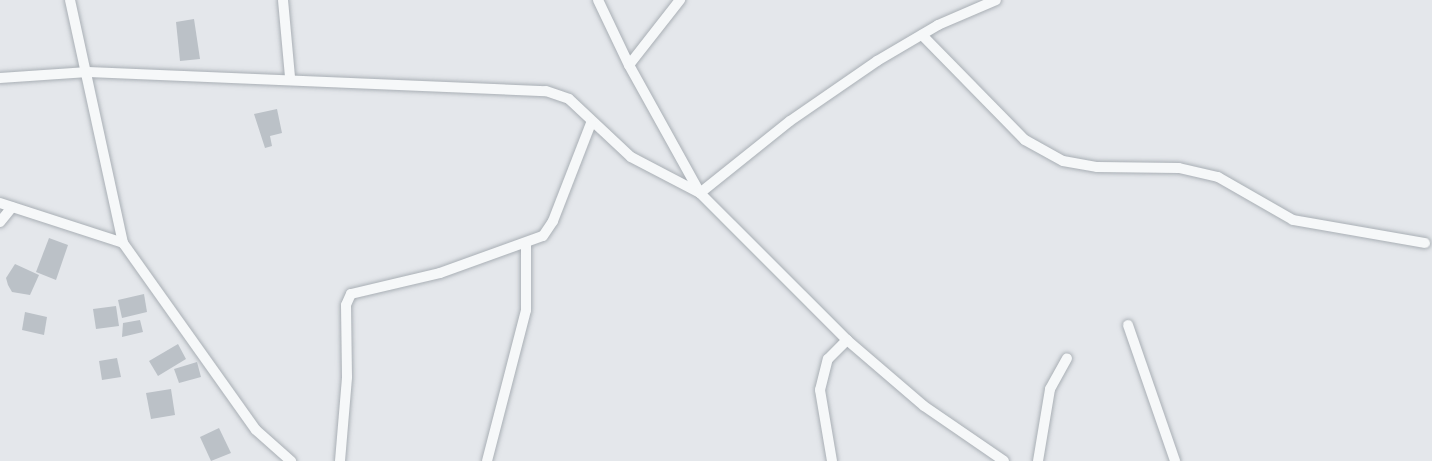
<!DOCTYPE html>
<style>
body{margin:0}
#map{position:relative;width:1432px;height:461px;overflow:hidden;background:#e4e7eb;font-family:"Nunito Sans",sans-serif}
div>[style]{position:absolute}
.building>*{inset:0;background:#bbc1c7}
.roads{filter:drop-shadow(0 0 2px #a9afb5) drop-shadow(0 0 2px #a9afb5)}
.minor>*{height:10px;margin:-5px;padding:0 5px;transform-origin:5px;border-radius:5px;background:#f6f8f9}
span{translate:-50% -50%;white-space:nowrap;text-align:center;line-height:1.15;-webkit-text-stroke:5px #f3f6f8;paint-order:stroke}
</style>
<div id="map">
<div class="building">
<i style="clip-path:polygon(194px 19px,200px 59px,180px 61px,176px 22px)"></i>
<i style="clip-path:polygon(277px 109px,282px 133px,270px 136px,272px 146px,265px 148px,254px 114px)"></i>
<i style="clip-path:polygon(49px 238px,68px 245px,56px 280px,36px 272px)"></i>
<i style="clip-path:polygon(15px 264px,39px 275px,30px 295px,12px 292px,8px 285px,6px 278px)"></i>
<i style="clip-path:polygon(144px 294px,147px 312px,122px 318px,118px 300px)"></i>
<i style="clip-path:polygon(116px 306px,119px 326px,96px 329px,93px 309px)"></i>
<i style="clip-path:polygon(25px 312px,47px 317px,44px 335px,22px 330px)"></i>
<i style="clip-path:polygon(140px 320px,143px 332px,122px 337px,123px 323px)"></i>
<i style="clip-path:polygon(178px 344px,186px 359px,158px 376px,149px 361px)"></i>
<i style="clip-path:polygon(117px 358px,121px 377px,102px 380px,99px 361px)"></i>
<i style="clip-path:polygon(197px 362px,201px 377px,179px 383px,174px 369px)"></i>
<i style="clip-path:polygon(171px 389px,175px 415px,151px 419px,146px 393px)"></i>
<i style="clip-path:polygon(219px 428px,231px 453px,211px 461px,200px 437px)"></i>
</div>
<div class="roads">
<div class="minor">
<i style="left:70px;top:0;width:249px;rotate:77.7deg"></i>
<i style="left:123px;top:243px;width:229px;rotate:54.6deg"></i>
<i style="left:256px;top:430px;width:47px;rotate:41.5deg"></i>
<i style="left:283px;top:0;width:77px;rotate:84.8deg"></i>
<i style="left:598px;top:0;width:72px;rotate:64.5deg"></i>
<i style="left:629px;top:65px;width:146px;rotate:61deg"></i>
<i style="left:700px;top:193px;width:115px;rotate:-38.7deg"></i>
<i style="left:790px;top:121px;width:106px;rotate:-34.6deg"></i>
<i style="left:877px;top:61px;width:71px;rotate:-30.5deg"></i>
<i style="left:938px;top:25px;width:63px;rotate:-23.3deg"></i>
<i style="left:922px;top:35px;width:147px;rotate:45.6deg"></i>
<i style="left:1025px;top:140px;width:43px;rotate:28.9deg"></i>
<i style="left:1063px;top:161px;width:35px;rotate:10deg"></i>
<i style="left:1097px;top:167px;width:82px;rotate:0.7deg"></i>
<i style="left:1179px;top:168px;width:40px;rotate:13deg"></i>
<i style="left:1218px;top:177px;width:86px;rotate:29.8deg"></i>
<i style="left:1293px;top:220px;width:134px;rotate:9.9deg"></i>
<i style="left:629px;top:65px;width:83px;rotate:-51.9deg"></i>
<i style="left:0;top:78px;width:88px;rotate:-3.9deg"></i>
<i style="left:88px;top:72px;width:458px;rotate:2.4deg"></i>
<i style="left:546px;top:91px;width:24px;rotate:19deg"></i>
<i style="left:569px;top:99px;width:85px;rotate:43.1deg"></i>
<i style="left:631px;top:157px;width:78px;rotate:27.6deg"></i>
<i style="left:700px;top:193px;width:208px;rotate:45deg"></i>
<i style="left:847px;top:340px;width:101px;rotate:40.6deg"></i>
<i style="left:924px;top:406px;width:97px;rotate:34.5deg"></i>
<i style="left:0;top:203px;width:129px;rotate:18deg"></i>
<i style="left:0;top:222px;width:19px;rotate:-51deg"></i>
<i style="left:1128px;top:325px;width:144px;rotate:70.9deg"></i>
<i style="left:340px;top:461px;width:84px;rotate:-85.2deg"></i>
<i style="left:347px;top:377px;width:72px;rotate:-90.8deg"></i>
<i style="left:346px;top:305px;width:12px;rotate:-66deg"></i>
<i style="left:351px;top:294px;width:91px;rotate:-13.3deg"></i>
<i style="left:440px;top:273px;width:109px;rotate:-19.8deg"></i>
<i style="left:543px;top:236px;width:18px;rotate:-56deg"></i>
<i style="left:553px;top:221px;width:105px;rotate:-68.8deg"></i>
<i style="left:487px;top:461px;width:156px;rotate:-75.5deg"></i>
<i style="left:526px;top:310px;width:66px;rotate:-90deg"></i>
<i style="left:832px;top:461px;width:72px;rotate:-99.6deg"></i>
<i style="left:820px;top:390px;width:32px;rotate:-76deg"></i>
<i style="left:828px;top:359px;width:27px;rotate:-45deg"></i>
<i style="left:1038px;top:461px;width:73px;rotate:-80.5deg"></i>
<i style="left:1050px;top:389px;width:35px;rotate:-61deg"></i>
</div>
</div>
</div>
